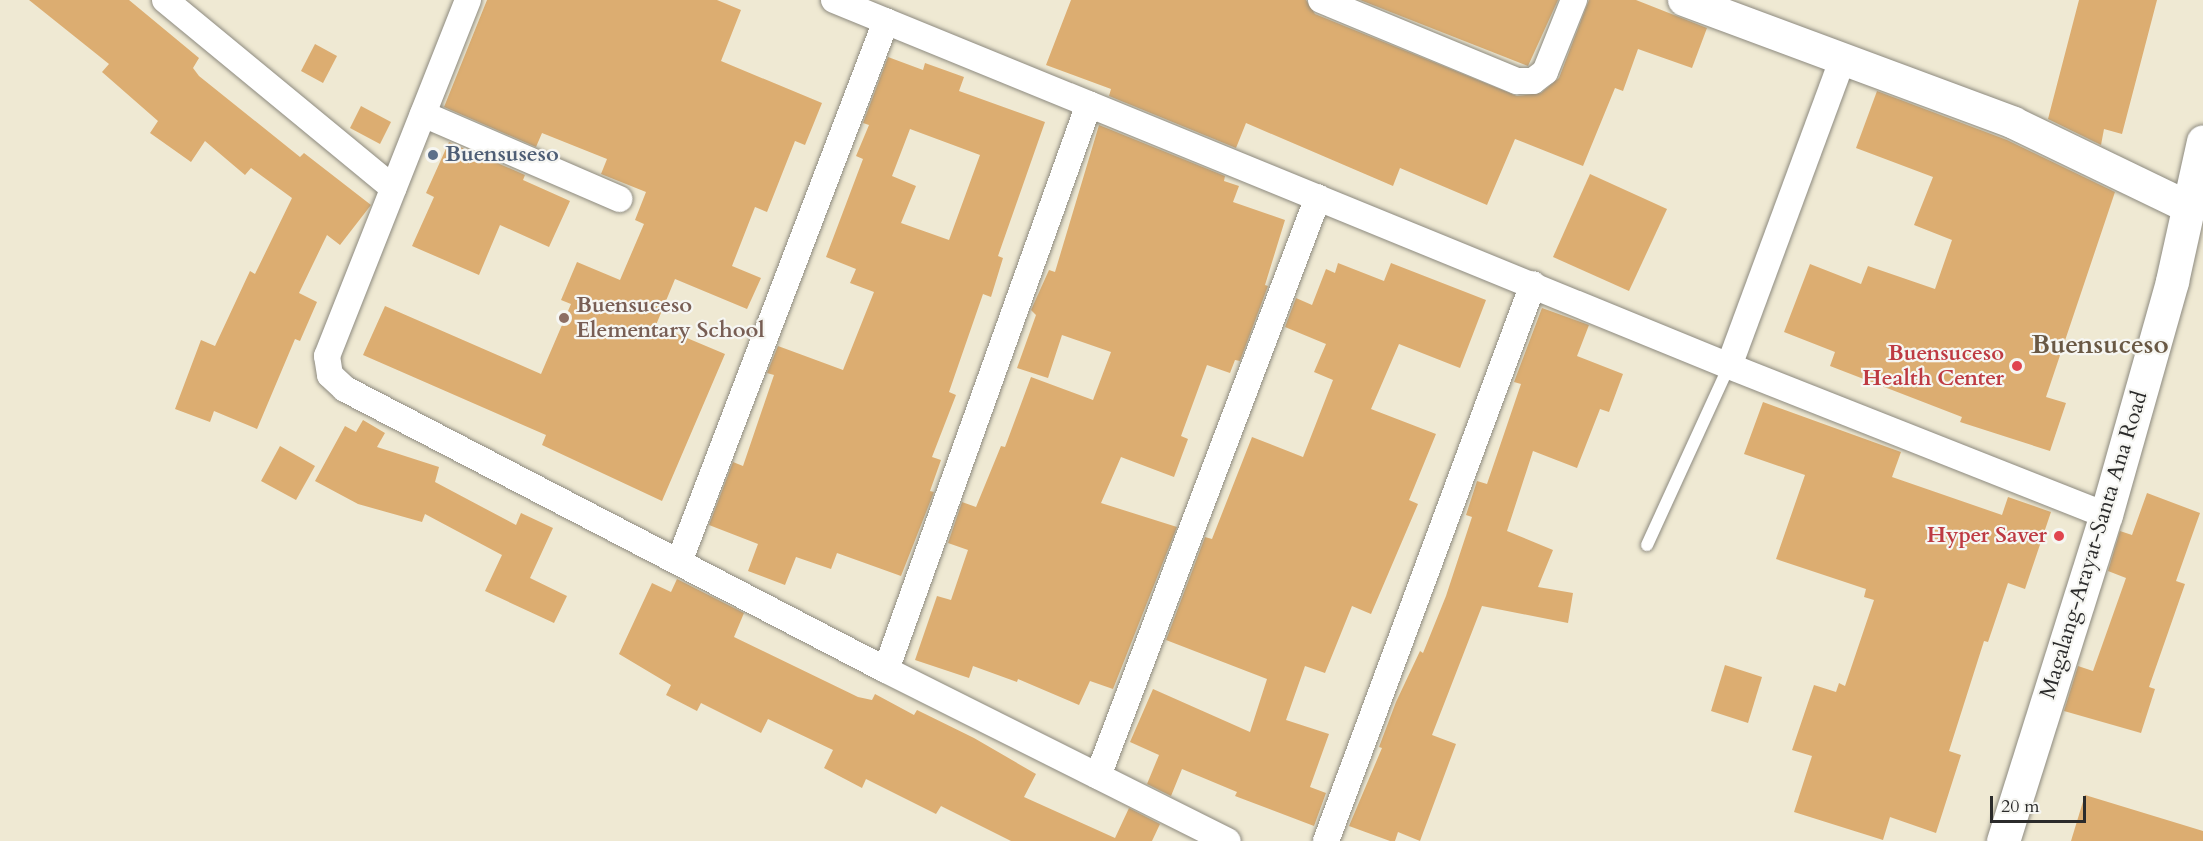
<!DOCTYPE html>
<style>
body{margin:0}
#map{position:relative;width:2203px;height:841px;overflow:hidden;background:#efe9d3;font-family:Cardo,serif}
div>[style]{position:absolute}
.building>*{inset:0;background:#dcad71}
.roads{filter:drop-shadow(0 0 2px #8d8a7f) drop-shadow(0 0 2px #8d8a7f)}
.service>*{height:12px;margin:-6px;padding:0 6px;transform-origin:6px;border-radius:6px;background:#fff}
.minor>*{height:26px;margin:-13px;padding:0 13px;transform-origin:13px;border-radius:13px;background:#fff}
.tertiary>*{height:32px;margin:-16px;padding:0 16px;transform-origin:16px;border-radius:16px;background:#fff}
.primary>*{height:33px;margin:-16.5px;padding:0 16.5px;transform-origin:16.5px;border-radius:16.5px;background:#fff}
.dots>*{width:16px;height:16px;translate:-50% -50%;box-sizing:border-box;border:3px solid #f6f6f2;border-radius:50%}
span{translate:-50% -50%;white-space:nowrap;text-align:center;line-height:1.15;-webkit-text-stroke:4.5px #f6f6f2;paint-order:stroke}
.service-label{font-size:22px;color:#4e5e75;font-weight:700}
.left{translate:0 -50%;text-align:left}
.education-label{font-size:22px;color:#785e54;font-weight:700}
.health-label{font-size:22px;color:#be3a42;font-weight:700}
.right{translate:-100% -50%;text-align:right}
.street-label{font-size:22px;color:#2b2b2b}
.quarter-label{font-size:26px;color:#695844;font-weight:700}
.scale{position:absolute;left:1990px;top:796px;width:96px;height:27px;box-sizing:border-box;border:3px solid #2b2b2b;border-top:0;padding-left:8px;font-size:18px;line-height:21px;white-space:nowrap;color:#2b2b2b;-webkit-text-stroke:4px #f6f6f2;paint-order:stroke}
</style>
<div id="map">
<div class="building">
<i style="clip-path:polygon(29px 0,129px 0,199px 58px,193px 68px,199px 76px,300px 157px,304px 153px,371px 205px,340px 245px,327px 235px,299px 293px,317px 302px,300px 341px,295px 339px,257px 429px,214px 411px,210px 422px,175px 409px,201px 340px,215px 346px,250px 271px,255px 274px,292px 198px,251px 168px,245px 175px,205px 141px,191px 162px,150px 133px,158px 121px,102px 72px,109px 64px)"></i>
<i style="clip-path:polygon(487px 0,717px 0,741px 10px,721px 61px,822px 103px,805px 145px,795px 141px,767px 212px,755px 207px,732px 266px,761px 278px,747px 309px,675px 279px,656px 325px,725px 354px,662px 501px,542px 445px,546px 435px,363px 355px,385px 306px,541px 374px,571px 304px,561px 300px,577px 262px,620px 280px,644px 224px,635px 220px,646px 192px,601px 174px,607px 159px,542px 133px,536px 147px,444px 107px)"></i>
<i style="clip-path:polygon(1071px 0,1306px 0,1315px 14px,1517px 96px,1541px 93px,1559px 78px,1589px 0,1636px 0,1707px 28px,1692px 68px,1638px 49px,1623px 91px,1615px 88px,1583px 166px,1515px 139px,1487px 205px,1400px 168px,1393px 186px,1246px 123px,1236px 148px,1109px 96px,1111px 89px,1046px 65px)"></i>
<i style="clip-path:polygon(1360px 0,1558px 0,1528px 66px)"></i>
<i style="clip-path:polygon(2079px 0,2157px 0,2122px 134px,2104px 129px,2101px 145px,2048px 119px)"></i>
<i style="clip-path:polygon(315px 44px,337px 56px,323px 83px,301px 71px)"></i>
<i style="clip-path:polygon(evenodd,888px 57px,923px 70px,925px 63px,964px 77px,959px 91px,1045px 122px,998px 256px,1003px 258px,991px 297px,983px 294px,949px 392px,956px 395px,932px 457px,941px 460px,930px 491px,934px 492px,901px 576px,837px 553px,831px 569px,796px 557px,785px 585px,748px 571px,758px 544px,709px 525px,733px 462px,743px 466px,774px 375px,767px 373px,778px 346px,843px 370px,874px 292px,850px 283px,856px 269px,826px 257px,863px 159px,856px 156px,869px 125px,863px 123px,888px 57px,910px 129px,980px 155px,949px 240px,901px 223px,916px 186px,892px 176px,910px 129px)"></i>
<i style="clip-path:polygon(1877px 91px,2007px 140px,2115px 192px,2046px 397px,2066px 403px,2050px 451px,1960px 422px,1962px 417px,1830px 366px,1835px 352px,1784px 332px,1810px 264px,1861px 284px,1868px 266px,1935px 289px,1952px 240px,1914px 225px,1933px 177px,1856px 148px)"></i>
<i style="clip-path:polygon(361px 106px,391px 122px,380px 144px,350px 128px)"></i>
<i style="clip-path:polygon(1099px 125px,1225px 176px,1224px 181px,1239px 186px,1233px 202px,1285px 220px,1265px 285px,1268px 286px,1240px 361px,1235px 360px,1230px 373px,1207px 365px,1181px 436px,1188px 439px,1174px 477px,1121px 457px,1101px 503px,1177px 527px,1113px 689px,1090px 681px,1079px 705px,1018px 679px,1017px 682px,973px 666px,969px 678px,915px 660px,937px 596px,951px 600px,968px 550px,948px 543px,962px 502px,976px 507px,1001px 446px,1005px 447px,1031px 377px,1093px 400px,1111px 352px,1062px 335px,1048px 378px,1017px 368px,1036px 315px,1031px 310px,1049px 270px,1055px 272px)"></i>
<i style="clip-path:polygon(449px 142px,525px 175px,523px 180px,570px 201px,549px 247px,500px 225px,479px 275px,412px 246px,434px 197px,426px 193px)"></i>
<i style="clip-path:polygon(1590px 174px,1667px 209px,1629px 291px,1553px 257px)"></i>
<i style="clip-path:polygon(1338px 263px,1384px 281px,1391px 263px,1486px 300px,1460px 368px,1399px 344px,1371px 409px,1436px 434px,1409px 500px,1418px 504px,1371px 614px,1352px 606px,1325px 673px,1305px 666px,1286px 720px,1329px 734px,1310px 787px,1326px 793px,1314px 826px,1235px 796px,1237px 792px,1182px 769px,1171px 796px,1147px 784px,1159px 755px,1130px 742px,1153px 689px,1250px 732px,1267px 679px,1166px 640px,1205px 537px,1212px 539px,1252px 437px,1303px 457px,1333px 380px,1314px 372px,1326px 344px,1285px 327px,1296px 298px,1312px 305px,1326px 269px,1335px 273px)"></i>
<i style="clip-path:polygon(1542px 308px,1589px 325px,1577px 356px,1623px 374px,1609px 412px,1600px 409px,1577px 468px,1533px 451px,1507px 531px,1553px 550px,1538px 587px,1573px 593px,1568px 623px,1482px 606px,1432px 735px,1456px 744px,1420px 841px,1398px 832px,1395px 841px,1390px 841px,1349px 826px,1382px 748px,1379px 747px,1396px 702px,1420px 651px,1423px 653px,1446px 596px,1472px 517px,1466px 515px,1477px 481px,1487px 484px,1521px 384px,1514px 382px)"></i>
<i style="clip-path:polygon(1763px 402px,1901px 452px,1892px 477px,2002px 515px,2008px 497px,2051px 512px,2025px 589px,2008px 583px,1988px 642px,1984px 641px,1949px 751px,1961px 755px,1936px 833px,1890px 817px,1883px 840px,1794px 812px,1812px 756px,1792px 750px,1814px 685px,1836px 692px,1839px 683px,1845px 686px,1874px 600px,1864px 597px,1866px 589px,1776px 559px,1805px 475px,1744px 454px)"></i>
<i style="clip-path:polygon(363px 420px,385px 433px,377px 447px,439px 467px,435px 482px,516px 525px,521px 513px,553px 528px,530px 578px,567px 596px,554px 623px,485px 591px,502px 555px,425px 514px,422px 522px,358px 504px,315px 481px,345px 426px,356px 432px)"></i>
<i style="clip-path:polygon(280px 446px,315px 466px,296px 500px,261px 481px)"></i>
<i style="clip-path:polygon(2147px 493px,2200px 513px,2176px 581px,2185px 584px,2149px 687px,2155px 689px,2141px 733px,2064px 711px,2078px 666px,2093px 671px,2126px 578px,2108px 571px,2120px 531px,2132px 535px)"></i>
<i style="clip-path:polygon(677px 579px,744px 613px,734px 637px,858px 697px,872px 700px,875px 694px,914px 715px,917px 710px,974px 738px,1036px 774px,1024px 797px,1115px 838px,1129px 808px,1160px 824px,1152px 841px,1011px 841px,941px 806px,936px 814px,866px 779px,862px 788px,824px 768px,833px 750px,768px 719px,761px 733px,701px 703px,697px 711px,666px 695px,671px 685px,619px 654px,652px 583px,671px 592px)"></i>
<i style="clip-path:polygon(1725px 665px,1762px 677px,1748px 723px,1711px 711px)"></i>
<i style="clip-path:polygon(2085px 795px,2203px 831px,2203px 841px,2071px 841px)"></i>
</div>
<div class="roads">
<div class="service">
<i style="left:1647px;top:545px;width:197px;rotate:-65.4deg"></i>
</div>
<div class="minor">
<i style="left:165px;top:0;width:296px;rotate:39.5deg"></i>
<i style="left:468px;top:0;width:383px;rotate:111.6deg"></i>
<i style="left:327px;top:356px;width:19px;rotate:81deg"></i>
<i style="left:330px;top:375px;width:21px;rotate:43deg"></i>
<i style="left:345px;top:389px;width:610px;rotate:27.45deg"></i>
<i style="left:886px;top:670px;width:382px;rotate:26.6deg"></i>
<i style="left:834px;top:0;width:967px;rotate:22.24deg"></i>
<i style="left:1729px;top:366px;width:405px;rotate:21.6deg"></i>
<i style="left:1321px;top:0;width:212px;rotate:22.5deg"></i>
<i style="left:1517px;top:81px;width:16px"></i>
<i style="left:1533px;top:81px;width:15px;rotate:-37deg"></i>
<i style="left:1545px;top:72px;width:78px;rotate:-68.1deg"></i>
<i style="left:423px;top:114px;width:214px;rotate:23.4deg"></i>
<i style="left:1729px;top:366px;width:325px;rotate:-69.7deg"></i>
<i style="left:679px;top:562px;width:579px;rotate:-69.06deg"></i>
<i style="left:886px;top:670px;width:601px;rotate:-70.27deg"></i>
<i style="left:1098px;top:776px;width:619px;rotate:-69.19deg"></i>
<i style="left:1326px;top:841px;width:594px;rotate:-69.61deg"></i>
</div>
<div class="tertiary">
<i style="left:1684px;top:0;width:352px;rotate:20.4deg"></i>
<i style="left:2014px;top:123px;width:193px;rotate:25.8deg"></i>
</div>
<div class="primary">
<i style="left:2003px;top:841px;width:342px;rotate:-72.5deg"></i>
<i style="left:2106px;top:515px;width:243px;rotate:-74.2deg"></i>
<i style="left:2172px;top:281px;width:143px;rotate:-77.5deg"></i>
</div>
</div>
<div class="dots">
<i style="left:433px;top:155px;background:#5c6f8a"></i>
<i style="left:564px;top:318px;background:#8d6e63"></i>
<i style="left:2017px;top:366px;background:#e0444e"></i>
<i style="left:2059px;top:536px;background:#e0444e"></i>
</div>
<div class="service-label">
<span class="left" style="left:445px;top:155px">Buensuseso</span>
</div>
<div class="education-label">
<span class="left" style="left:576px;top:318px">Buensuceso<br>Elementary School</span>
</div>
<div class="health-label">
<span class="right" style="left:2004px;top:366px">Buensuceso<br>Health Center</span>
<span class="right" style="left:2047px;top:536px">Hyper Saver</span>
</div>
<div class="street-label">
<span style="left:2094px;top:545px;rotate:-73deg">Magalang-Arayat-Santa Ana Road</span>
</div>
<div class="quarter-label">
<span style="left:2100px;top:345px">Buensuceso</span>
</div>
<div class="scale">20 m</div>
</div>
